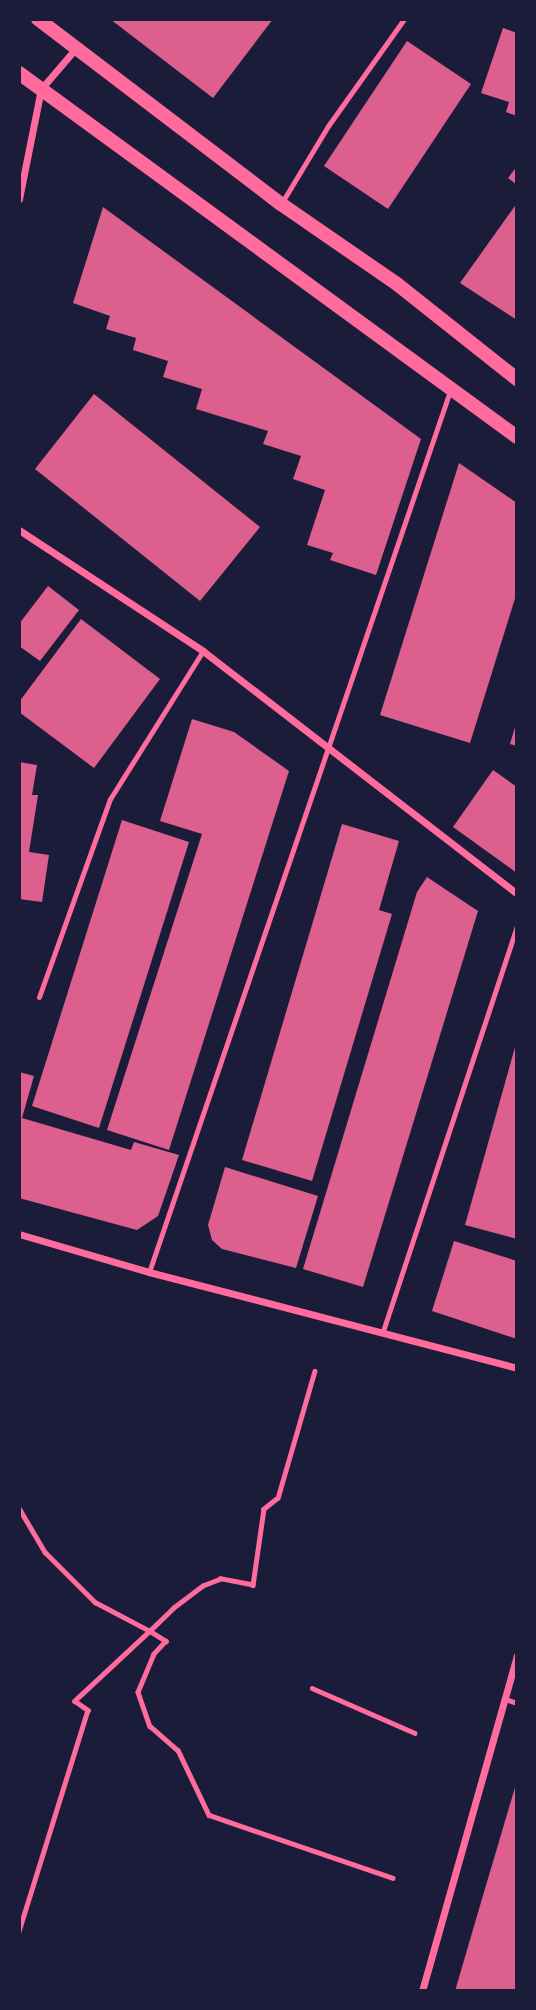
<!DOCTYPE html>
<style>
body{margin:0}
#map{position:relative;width:536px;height:2010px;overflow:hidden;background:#1b1b3a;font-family:"Asap Condensed",sans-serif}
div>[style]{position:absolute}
.building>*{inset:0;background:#dd5f8e}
.path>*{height:4.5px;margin:-2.25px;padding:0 2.25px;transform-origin:2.25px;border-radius:2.25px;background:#ff6b9d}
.service>*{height:5px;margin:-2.5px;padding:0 2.5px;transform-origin:2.5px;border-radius:2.5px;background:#ff6b9d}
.minor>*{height:7px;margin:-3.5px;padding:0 3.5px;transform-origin:3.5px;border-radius:3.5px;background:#ff6b9d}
.secondary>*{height:14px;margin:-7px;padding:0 7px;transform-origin:7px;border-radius:7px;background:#ff6b9d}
span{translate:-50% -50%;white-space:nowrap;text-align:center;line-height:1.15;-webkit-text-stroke:5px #1b1b3a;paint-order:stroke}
.frame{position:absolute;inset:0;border:21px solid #1b1b3a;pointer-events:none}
</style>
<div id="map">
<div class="building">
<i style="clip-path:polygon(110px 19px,273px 19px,213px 98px)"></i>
<i style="clip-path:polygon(503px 28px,517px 33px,517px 116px,506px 112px,509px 102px,481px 93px)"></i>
<i style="clip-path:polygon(407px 41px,471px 84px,388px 209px,324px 166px)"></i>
<i style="clip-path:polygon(517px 166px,517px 185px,508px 178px)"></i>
<i style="clip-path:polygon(517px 203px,517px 320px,460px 283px)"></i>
<i style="clip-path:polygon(103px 207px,421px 439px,376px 575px,330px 560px,333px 553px,307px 545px,325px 490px,293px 479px,301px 456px,263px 444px,268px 431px,196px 409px,202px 389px,163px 377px,168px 361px,133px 350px,136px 338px,106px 329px,110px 316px,73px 303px)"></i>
<i style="clip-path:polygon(94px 394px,260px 527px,200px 601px,35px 469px)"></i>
<i style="clip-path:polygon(459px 463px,517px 503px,517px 592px,470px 743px,380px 715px)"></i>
<i style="clip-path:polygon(48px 586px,79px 610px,40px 661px,19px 646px,19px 624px)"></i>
<i style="clip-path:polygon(81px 619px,160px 679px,94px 768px,19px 712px,19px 702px)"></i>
<i style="clip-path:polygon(192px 719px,234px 732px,289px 771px,169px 1150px,107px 1130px,202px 834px,160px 821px)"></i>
<i style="clip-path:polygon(516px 724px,517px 724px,517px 746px,510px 744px)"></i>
<i style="clip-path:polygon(19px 762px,37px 765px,32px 795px,38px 795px,29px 852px,49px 855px,42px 902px,19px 899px)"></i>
<i style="clip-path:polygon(493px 770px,517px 787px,517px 873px,453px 827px)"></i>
<i style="clip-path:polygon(122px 820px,189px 842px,99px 1128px,32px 1106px)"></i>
<i style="clip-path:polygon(342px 824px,399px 841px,379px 910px,392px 914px,312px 1181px,242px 1160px)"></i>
<i style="clip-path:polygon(427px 877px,478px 911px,363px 1287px,303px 1269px,417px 892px)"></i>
<i style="clip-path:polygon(517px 1040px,517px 1239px,465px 1225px)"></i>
<i style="clip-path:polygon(19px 1072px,34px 1076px,22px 1118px,131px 1150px,134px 1142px,179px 1155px,158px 1216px,137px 1230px,19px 1198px)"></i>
<i style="clip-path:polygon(225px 1167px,318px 1196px,296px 1268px,222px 1249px,212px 1240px,208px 1225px)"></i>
<i style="clip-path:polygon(454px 1241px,517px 1261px,517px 1339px,432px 1311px)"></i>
<i style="clip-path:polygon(516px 1784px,517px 1991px,455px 1991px,479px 1909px)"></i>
</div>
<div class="path">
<i style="left:315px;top:1371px;width:132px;rotate:106.2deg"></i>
<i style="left:278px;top:1498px;width:18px;rotate:142deg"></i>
<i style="left:264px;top:1509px;width:77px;rotate:98.2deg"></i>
<i style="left:253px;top:1585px;width:33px;rotate:-169deg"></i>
<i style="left:221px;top:1579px;width:19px;rotate:159deg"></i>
<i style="left:203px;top:1586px;width:36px;rotate:143deg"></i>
<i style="left:174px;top:1608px;width:33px;rotate:136deg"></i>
<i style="left:150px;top:1631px;width:19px;rotate:32deg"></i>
<i style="left:166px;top:1641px;width:18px;rotate:133deg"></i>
<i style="left:154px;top:1654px;width:41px;rotate:112.8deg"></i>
<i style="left:138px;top:1692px;width:36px;rotate:71deg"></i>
<i style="left:150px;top:1726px;width:37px;rotate:41deg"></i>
<i style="left:178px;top:1750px;width:72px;rotate:64.5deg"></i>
<i style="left:209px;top:1815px;width:194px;rotate:18.9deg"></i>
<i style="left:19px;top:1508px;width:51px;rotate:59.4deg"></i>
<i style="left:45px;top:1552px;width:71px;rotate:45deg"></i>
<i style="left:95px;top:1602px;width:62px;rotate:27.8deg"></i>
<i style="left:150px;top:1631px;width:103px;rotate:137deg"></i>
<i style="left:75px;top:1701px;width:16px;rotate:35deg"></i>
<i style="left:88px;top:1710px;width:232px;rotate:107.3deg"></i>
<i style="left:312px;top:1688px;width:112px;rotate:23.6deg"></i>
</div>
<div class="service">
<i style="left:281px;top:204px;width:91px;rotate:-58.9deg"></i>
<i style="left:328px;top:126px;width:131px;rotate:-54.6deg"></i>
<i style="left:39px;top:997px;width:210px;rotate:-70.3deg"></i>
<i style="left:110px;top:799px;width:175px;rotate:-57.9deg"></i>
<i style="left:149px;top:1272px;width:931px;rotate:-71.14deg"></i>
<i style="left:383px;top:1331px;width:427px;rotate:-71.7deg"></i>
<i style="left:505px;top:1699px;width:13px;rotate:18deg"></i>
</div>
<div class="minor">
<i style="left:19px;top:199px;width:112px;rotate:-78.7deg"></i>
<i style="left:41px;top:89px;width:54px;rotate:-49.5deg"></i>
<i style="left:19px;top:530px;width:220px;rotate:33.3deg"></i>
<i style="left:203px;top:651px;width:397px;rotate:37.7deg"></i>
<i style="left:19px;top:1234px;width:135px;rotate:16.3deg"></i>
<i style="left:149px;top:1272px;width:380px;rotate:14.6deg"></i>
<i style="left:422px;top:1991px;width:349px;rotate:-74.2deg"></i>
</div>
<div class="secondary">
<i style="left:38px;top:19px;width:305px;rotate:37.3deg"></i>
<i style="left:281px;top:204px;width:141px;rotate:34.6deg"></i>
<i style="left:397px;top:284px;width:153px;rotate:38.4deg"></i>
<i style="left:19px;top:73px;width:617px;rotate:36.16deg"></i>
</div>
<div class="frame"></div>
</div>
